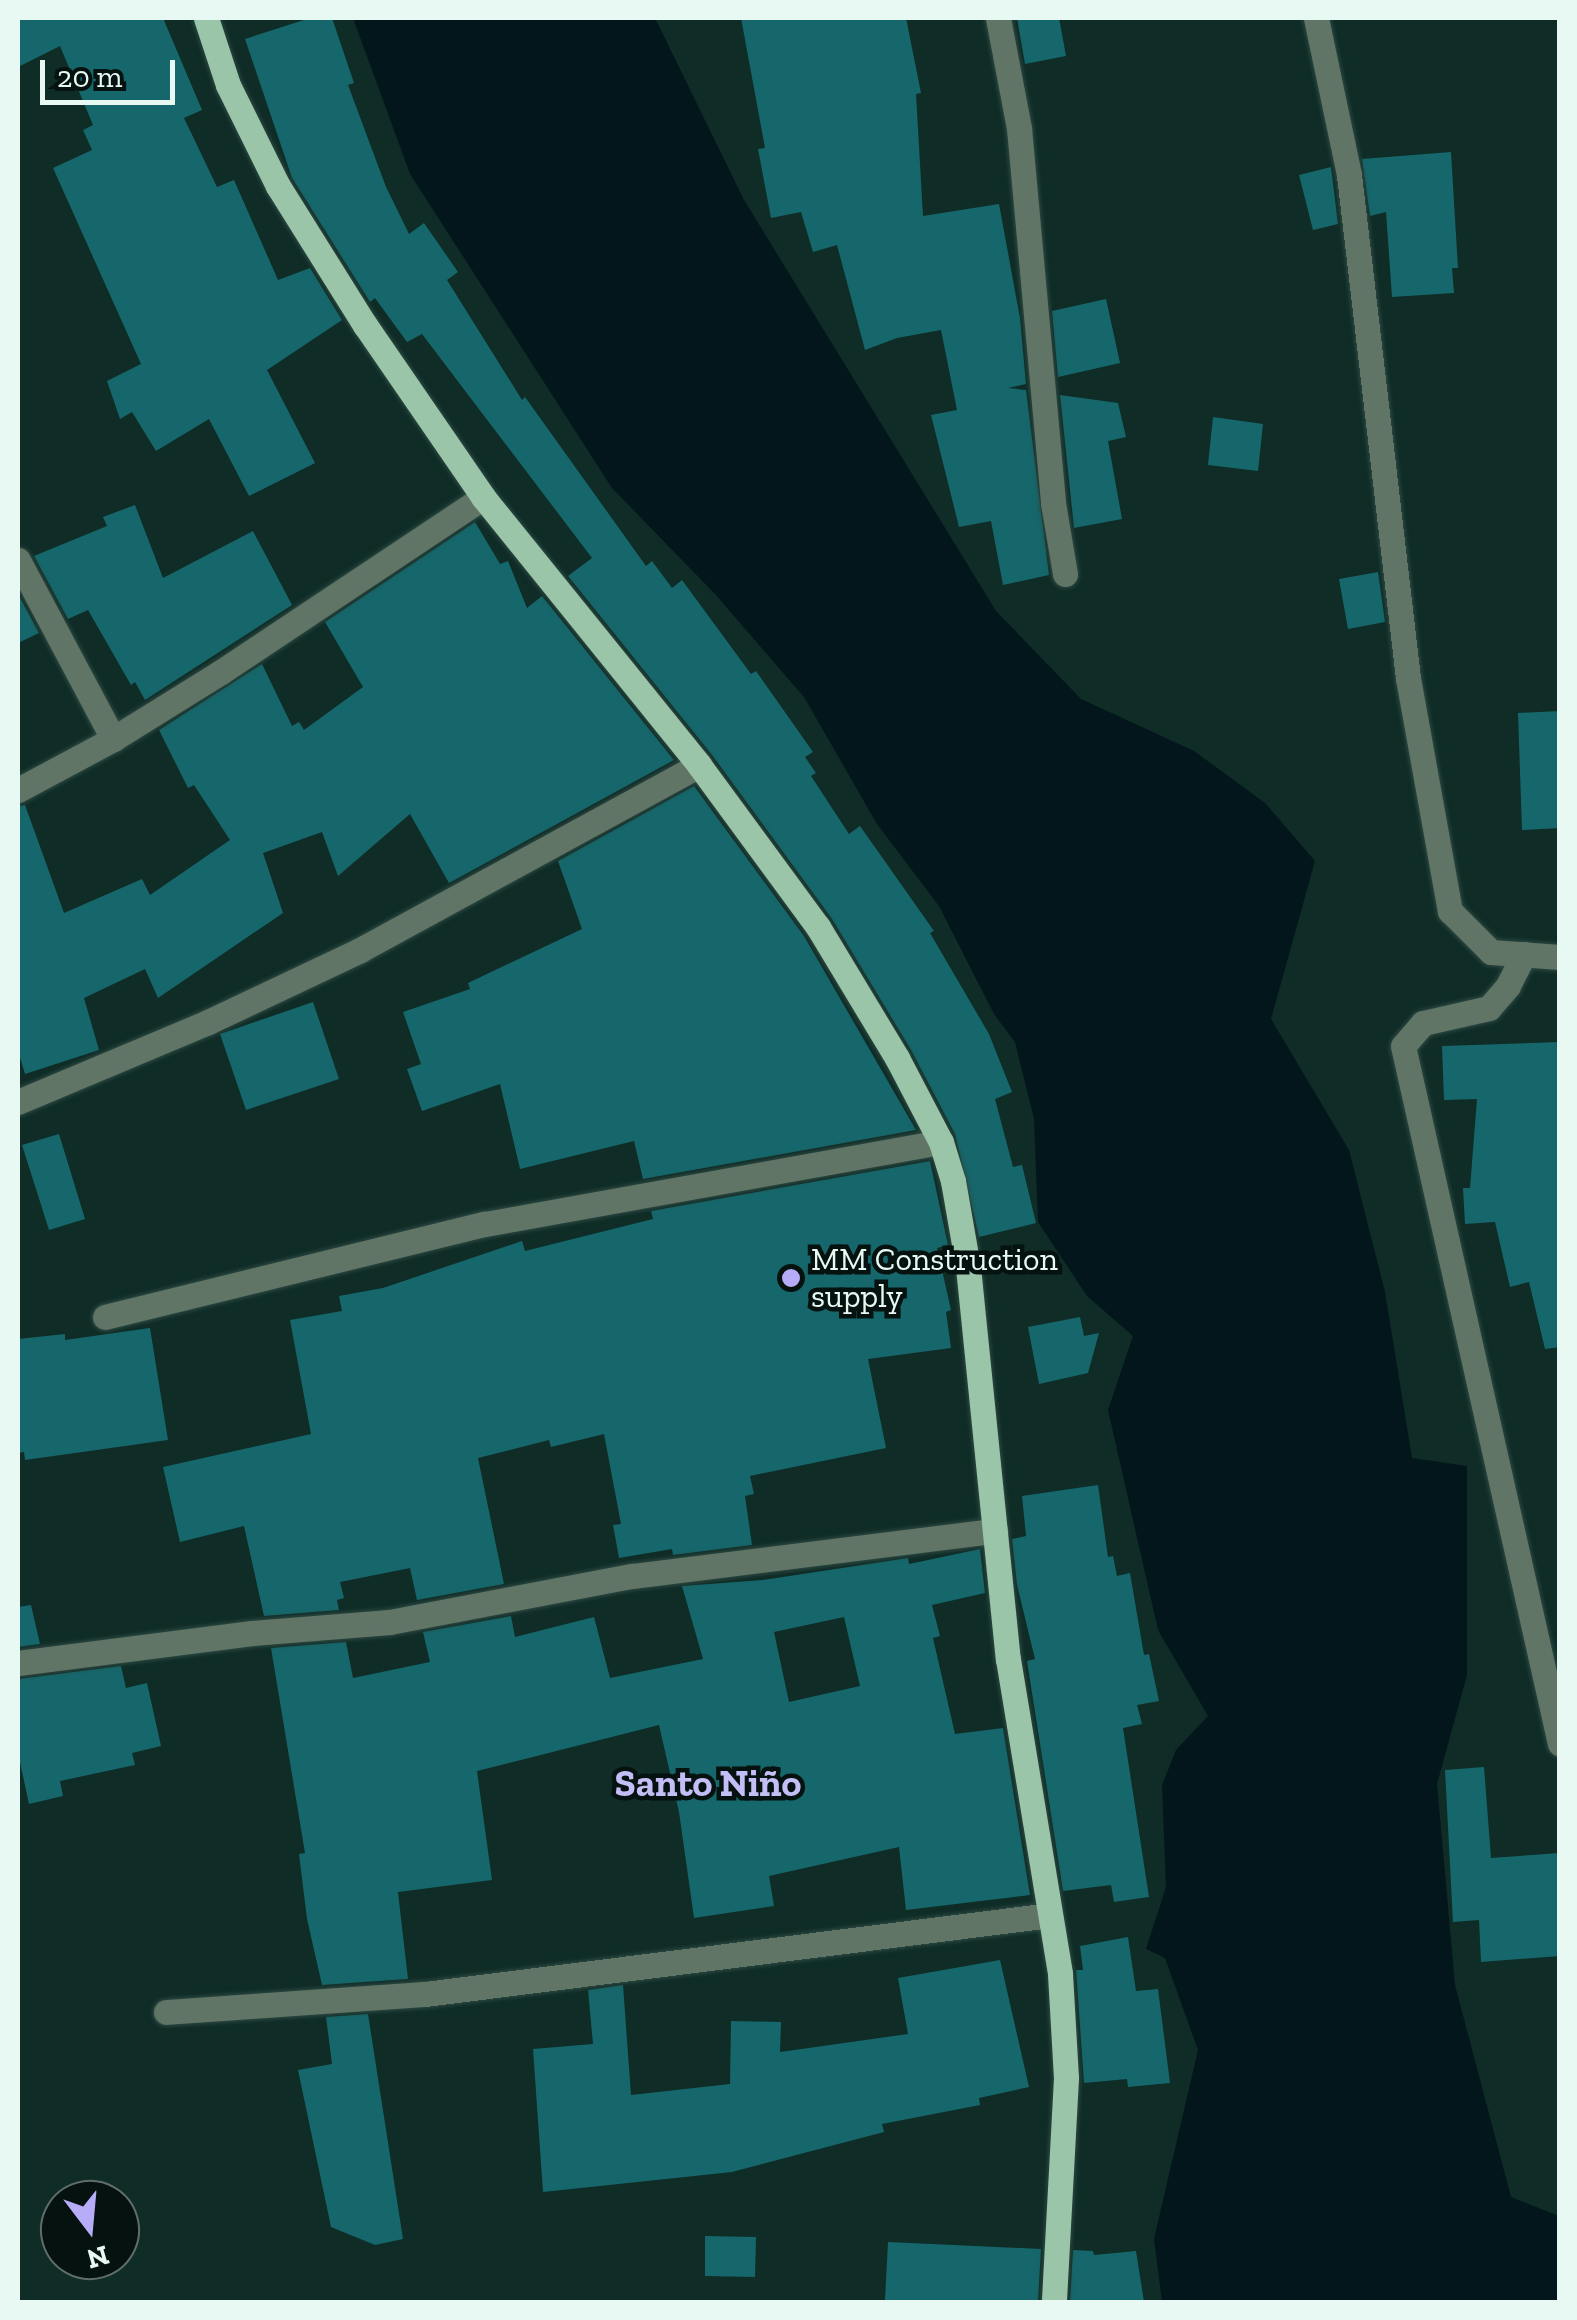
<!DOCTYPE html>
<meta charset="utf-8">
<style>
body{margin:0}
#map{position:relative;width:1577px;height:2320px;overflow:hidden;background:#0f2c26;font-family:"Zilla Slab",serif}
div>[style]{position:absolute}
.water>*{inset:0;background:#03161c}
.building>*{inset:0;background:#16676b}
.roads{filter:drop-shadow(0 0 2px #2d4943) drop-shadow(0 0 2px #2d4943)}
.minor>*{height:25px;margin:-12.5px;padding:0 12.5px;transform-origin:12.5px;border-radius:12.5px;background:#617567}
.major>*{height:25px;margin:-12.5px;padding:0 12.5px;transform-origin:12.5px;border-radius:12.5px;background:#9ac5a8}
.dots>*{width:28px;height:28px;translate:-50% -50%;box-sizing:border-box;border:5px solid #06120f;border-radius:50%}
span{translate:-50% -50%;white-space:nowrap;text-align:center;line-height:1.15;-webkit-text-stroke:9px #06120f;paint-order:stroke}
.poi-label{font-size:32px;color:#e8f9f4}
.left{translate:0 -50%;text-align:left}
.quarter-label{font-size:38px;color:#c4bef7;font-weight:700}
.frame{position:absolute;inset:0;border:20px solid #e8f9f4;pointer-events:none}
.north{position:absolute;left:40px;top:2180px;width:100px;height:100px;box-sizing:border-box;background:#06120f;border:2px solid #606e6b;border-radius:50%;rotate:164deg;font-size:28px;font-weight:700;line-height:40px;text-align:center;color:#e8f9f4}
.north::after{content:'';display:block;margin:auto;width:35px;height:45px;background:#b6acf8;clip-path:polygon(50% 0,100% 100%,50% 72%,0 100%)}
.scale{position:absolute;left:40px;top:60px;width:135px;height:45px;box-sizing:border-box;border:5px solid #e8f9f4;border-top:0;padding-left:12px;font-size:30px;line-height:35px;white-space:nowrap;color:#e8f9f4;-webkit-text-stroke:8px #06120f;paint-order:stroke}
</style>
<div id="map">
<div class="water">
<i style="clip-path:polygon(353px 18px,655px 18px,744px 200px,996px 611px,1081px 699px,1194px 751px,1265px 803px,1315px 861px,1271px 1019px,1349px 1150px,1385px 1292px,1412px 1458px,1467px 1466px,1467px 1675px,1437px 1784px,1455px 1985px,1511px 2197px,1559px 2216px,1559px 2302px,1162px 2302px,1154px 2239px,1198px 2050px,1165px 1958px,1146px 1949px,1166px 1887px,1162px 1785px,1176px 1750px,1208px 1716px,1158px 1630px,1108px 1410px,1133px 1336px,1087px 1296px,1038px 1222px,1034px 1119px,1015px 1042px,994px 1014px,939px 906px,877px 824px,804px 697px,715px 594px,612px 488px,410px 174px)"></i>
</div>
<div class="building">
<i style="clip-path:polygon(18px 18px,163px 18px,202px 110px,184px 118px,217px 187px,234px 180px,278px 280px,310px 268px,342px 320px,267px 370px,315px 463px,249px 496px,209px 419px,156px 451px,132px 412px,120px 419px,107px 381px,141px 364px,53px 168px,92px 150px,83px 130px,93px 125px,60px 46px,18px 67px)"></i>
<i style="clip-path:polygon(310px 18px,332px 18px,354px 83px,348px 85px,386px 187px,409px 234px,424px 223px,458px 272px,447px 280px,522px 400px,525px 397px,646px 566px,652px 561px,672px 588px,682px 580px,751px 674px,756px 671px,813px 752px,805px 757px,816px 773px,811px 776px,849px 834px,860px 826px,934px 931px,930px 933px,989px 1034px,1012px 1092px,995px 1099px,1013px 1167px,1022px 1165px,1036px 1223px,979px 1237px,955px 1134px,911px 1050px,832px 919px,712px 755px,568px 576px,592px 558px,422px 334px,407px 342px,375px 298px,370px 302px,292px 178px,245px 39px)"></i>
<i style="clip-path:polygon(741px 18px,906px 18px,921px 93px,916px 94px,923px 216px,999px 204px,1020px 318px,1026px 384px,1008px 388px,1026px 390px,1049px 575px,1003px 585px,991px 521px,959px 527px,931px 415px,957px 410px,941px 330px,897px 338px,865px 350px,837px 245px,813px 252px,801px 212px,771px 218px,758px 149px,765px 148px)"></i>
<i style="clip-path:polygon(1017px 18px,1059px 18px,1066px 56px,1025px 64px)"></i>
<i style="clip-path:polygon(1451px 152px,1458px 268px,1452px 268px,1454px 293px,1392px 297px,1386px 212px,1370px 216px,1362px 159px)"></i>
<i style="clip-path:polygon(1331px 167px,1338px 224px,1313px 230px,1299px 175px)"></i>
<i style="clip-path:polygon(1106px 299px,1120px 363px,1058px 377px,1052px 311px)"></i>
<i style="clip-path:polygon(1060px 395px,1118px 403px,1126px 437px,1108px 441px,1122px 519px,1074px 528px)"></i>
<i style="clip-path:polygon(1213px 417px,1263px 424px,1258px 471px,1208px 465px)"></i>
<i style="clip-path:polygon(135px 505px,163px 578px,253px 531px,292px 605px,145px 700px,135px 682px,131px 685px,88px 610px,68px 619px,34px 556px,107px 526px,103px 517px)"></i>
<i style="clip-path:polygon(475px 522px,500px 564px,508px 561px,527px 608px,542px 596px,674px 760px,449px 883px,410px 814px,338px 876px,322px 832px,263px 853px,283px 913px,158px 998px,145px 969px,84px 998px,99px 1050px,25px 1074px,18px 1051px,18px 806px,25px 805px,64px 913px,142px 879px,150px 895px,230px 840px,194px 785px,188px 788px,159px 730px,262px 664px,292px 726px,299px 722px,304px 730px,363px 687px,325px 622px)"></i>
<i style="clip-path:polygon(1378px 572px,1385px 622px,1348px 629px,1339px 579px)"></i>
<i style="clip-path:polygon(18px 594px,39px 633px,18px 643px)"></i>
<i style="clip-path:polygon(1560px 711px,1560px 828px,1522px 830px,1518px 713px)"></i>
<i style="clip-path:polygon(694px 786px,804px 936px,916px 1130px,643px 1179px,634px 1141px,520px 1169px,500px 1084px,422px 1111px,407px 1069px,421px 1064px,403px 1012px,470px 989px,468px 983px,582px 929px,558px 861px)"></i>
<i style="clip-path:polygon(313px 1002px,339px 1079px,246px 1110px,220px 1034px)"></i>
<i style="clip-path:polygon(1560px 1042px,1560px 1347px,1545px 1349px,1529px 1282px,1510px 1287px,1495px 1222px,1465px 1224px,1463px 1188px,1470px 1188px,1477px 1099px,1444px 1100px,1442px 1046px)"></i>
<i style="clip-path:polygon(59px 1134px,85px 1219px,49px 1230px,22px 1145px)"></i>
<i style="clip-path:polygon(930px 1161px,948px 1245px,937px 1248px,951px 1310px,946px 1312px,951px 1348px,868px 1359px,886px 1448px,750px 1476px,754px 1494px,745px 1496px,752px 1545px,673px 1555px,672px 1549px,619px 1558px,613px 1525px,621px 1524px,604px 1434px,551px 1447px,549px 1440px,478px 1458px,504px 1584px,417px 1600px,410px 1568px,340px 1582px,344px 1598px,337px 1600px,339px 1610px,264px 1616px,244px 1526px,180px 1542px,163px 1467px,311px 1434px,290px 1320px,342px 1311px,339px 1296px,383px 1288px,522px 1241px,525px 1251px,653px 1219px,651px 1211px)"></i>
<i style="clip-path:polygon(1080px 1317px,1084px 1336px,1099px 1333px,1088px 1373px,1039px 1384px,1028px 1327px)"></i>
<i style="clip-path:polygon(150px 1328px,168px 1440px,25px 1460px,24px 1452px,18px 1453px,18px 1339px,65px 1334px,65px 1340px)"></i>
<i style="clip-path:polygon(1098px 1485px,1108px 1557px,1113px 1556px,1117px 1576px,1130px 1573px,1144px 1655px,1149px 1654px,1159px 1701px,1137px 1705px,1142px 1724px,1123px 1728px,1149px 1897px,1114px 1902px,1111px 1885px,1063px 1891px,1027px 1661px,1035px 1659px,1017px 1585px,1012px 1539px,1026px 1536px,1022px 1496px)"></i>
<i style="clip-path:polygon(evenodd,980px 1549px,985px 1593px,932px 1605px,940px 1636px,933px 1638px,955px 1734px,1003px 1728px,1030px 1895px,906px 1910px,899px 1847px,769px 1876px,774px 1906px,694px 1918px,679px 1812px,659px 1725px,477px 1771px,492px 1880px,398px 1892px,408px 1979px,322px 1985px,307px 1919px,299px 1854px,305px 1853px,271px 1648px,346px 1642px,353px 1678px,430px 1662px,423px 1632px,511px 1616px,515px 1637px,594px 1617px,610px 1678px,703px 1659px,682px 1586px,763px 1580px,908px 1558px,909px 1564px,980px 1549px,844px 1617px,860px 1686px,789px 1702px,774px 1632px,844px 1617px)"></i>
<i style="clip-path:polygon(31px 1605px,40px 1644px,18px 1647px,18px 1607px)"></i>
<i style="clip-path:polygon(121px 1666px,126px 1688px,147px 1683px,161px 1746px,132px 1753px,135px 1765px,60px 1781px,63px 1796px,29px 1804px,18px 1753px,18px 1679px)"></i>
<i style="clip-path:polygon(1484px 1767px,1491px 1858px,1560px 1853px,1560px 1956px,1481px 1962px,1479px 1920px,1453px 1922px,1445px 1770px)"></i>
<i style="clip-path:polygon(1128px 1937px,1136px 1991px,1158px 1989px,1170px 2083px,1128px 2087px,1127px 2079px,1084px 2083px,1076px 1970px,1083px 1970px,1080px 1946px)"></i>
<i style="clip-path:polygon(1000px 1960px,1029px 2087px,979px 2098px,980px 2105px,882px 2124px,884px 2132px,732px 2172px,543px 2192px,533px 2049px,593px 2044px,588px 1990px,623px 1985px,631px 2095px,730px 2084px,731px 2021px,781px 2022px,780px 2052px,908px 2034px,898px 1978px)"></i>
<i style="clip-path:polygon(368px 2014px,403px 2239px,375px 2245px,331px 2227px,298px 2070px,332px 2064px,326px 2017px)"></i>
<i style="clip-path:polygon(705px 2236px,756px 2237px,755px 2277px,705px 2276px)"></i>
<i style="clip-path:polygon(888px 2242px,1041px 2249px,1038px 2302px,885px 2300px)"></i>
<i style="clip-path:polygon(1073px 2250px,1093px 2251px,1094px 2255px,1136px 2251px,1144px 2302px,1070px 2302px)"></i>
</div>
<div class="roads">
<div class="minor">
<i style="left:998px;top:18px;width:112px;rotate:79.2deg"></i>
<i style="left:1019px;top:128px;width:377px;rotate:84.8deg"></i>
<i style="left:1053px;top:503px;width:72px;rotate:80.4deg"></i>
<i style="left:1316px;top:18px;width:160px;rotate:78.1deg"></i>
<i style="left:1349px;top:175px;width:506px;rotate:83.31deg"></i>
<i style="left:1408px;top:678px;width:237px;rotate:79.8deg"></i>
<i style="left:1450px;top:911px;width:58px;rotate:45deg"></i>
<i style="left:1491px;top:952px;width:69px;rotate:4.1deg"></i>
<i style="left:18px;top:560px;width:203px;rotate:62deg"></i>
<i style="left:18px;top:790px;width:108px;rotate:-28.2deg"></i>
<i style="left:113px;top:739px;width:127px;rotate:-31.8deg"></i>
<i style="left:221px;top:672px;width:315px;rotate:-33.7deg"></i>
<i style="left:1524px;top:954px;width:36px;rotate:117deg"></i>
<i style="left:1508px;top:986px;width:29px;rotate:131deg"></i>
<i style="left:1489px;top:1008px;width:68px;rotate:167.2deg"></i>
<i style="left:1423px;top:1023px;width:30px;rotate:131deg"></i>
<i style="left:1403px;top:1046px;width:715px;rotate:77.32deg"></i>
<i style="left:18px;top:1102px;width:206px;rotate:-22.8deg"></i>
<i style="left:208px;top:1022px;width:168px;rotate:-25.3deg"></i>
<i style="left:360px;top:950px;width:386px;rotate:-28.6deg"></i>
<i style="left:105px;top:1317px;width:391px;rotate:-13.8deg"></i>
<i style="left:485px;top:1224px;width:463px;rotate:-10.2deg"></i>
<i style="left:18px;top:1663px;width:236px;rotate:-7.3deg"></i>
<i style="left:252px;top:1633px;width:138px;rotate:-4.6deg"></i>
<i style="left:390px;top:1622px;width:246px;rotate:-10.8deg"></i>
<i style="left:632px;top:1576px;width:366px;rotate:-7.1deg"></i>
<i style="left:166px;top:2012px;width:260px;rotate:-4deg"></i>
<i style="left:425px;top:1994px;width:630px;rotate:-7.2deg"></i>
</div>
<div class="major">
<i style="left:206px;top:18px;width:71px;rotate:71.8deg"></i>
<i style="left:228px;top:85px;width:113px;rotate:63.7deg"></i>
<i style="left:278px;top:186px;width:164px;rotate:58deg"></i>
<i style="left:365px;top:325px;width:209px;rotate:55.5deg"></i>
<i style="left:483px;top:497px;width:344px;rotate:51.1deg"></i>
<i style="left:699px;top:765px;width:201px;rotate:53.7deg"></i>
<i style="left:818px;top:927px;width:153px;rotate:58.9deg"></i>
<i style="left:897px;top:1058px;width:95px;rotate:62.4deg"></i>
<i style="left:941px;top:1142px;width:41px;rotate:72.9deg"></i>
<i style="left:953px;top:1181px;width:87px;rotate:80.1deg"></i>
<i style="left:968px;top:1267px;width:394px;rotate:84.2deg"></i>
<i style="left:1008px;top:1659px;width:319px;rotate:80.6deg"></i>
<i style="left:1060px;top:1974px;width:104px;rotate:86.7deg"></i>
<i style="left:1066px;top:2078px;width:224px;rotate:93.1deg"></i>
</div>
</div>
<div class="dots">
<i style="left:791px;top:1278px;background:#b6acf8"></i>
</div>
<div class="poi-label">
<span class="left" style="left:811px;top:1278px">MM Construction<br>supply</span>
</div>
<div class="quarter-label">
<span style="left:708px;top:1784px">Santo Niño</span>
</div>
<div class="frame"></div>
<div class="north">N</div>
<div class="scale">20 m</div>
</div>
